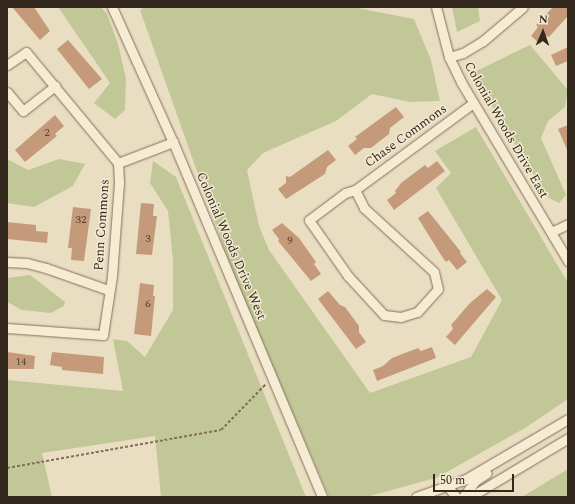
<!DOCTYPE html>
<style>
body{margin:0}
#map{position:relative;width:575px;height:504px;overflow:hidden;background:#eadec2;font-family:Spectral,serif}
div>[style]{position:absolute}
.green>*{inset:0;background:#c1c797}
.building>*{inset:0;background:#c59a7a}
.path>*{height:2px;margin-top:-1px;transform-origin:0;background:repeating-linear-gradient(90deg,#82705a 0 3px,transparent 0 5px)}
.roads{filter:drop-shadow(0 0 1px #82705a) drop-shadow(0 0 1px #82705a)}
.street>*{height:9px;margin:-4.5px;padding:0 4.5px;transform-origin:4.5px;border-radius:4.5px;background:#f6ecd4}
span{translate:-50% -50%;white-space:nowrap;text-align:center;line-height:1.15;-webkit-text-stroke:3px #f2e9d1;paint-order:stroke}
.number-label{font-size:11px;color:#584435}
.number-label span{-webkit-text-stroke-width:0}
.street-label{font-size:13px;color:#33281e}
.frame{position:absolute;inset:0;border:8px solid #33281e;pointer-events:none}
.north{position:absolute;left:523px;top:12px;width:40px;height:40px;-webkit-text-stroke:3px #f2e9d1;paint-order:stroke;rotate:2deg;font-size:11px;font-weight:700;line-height:16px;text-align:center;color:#33281e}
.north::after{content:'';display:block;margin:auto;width:14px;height:18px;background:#33281e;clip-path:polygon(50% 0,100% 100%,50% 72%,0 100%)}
.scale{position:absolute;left:433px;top:474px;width:81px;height:18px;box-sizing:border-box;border:2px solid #33281e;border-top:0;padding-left:5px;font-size:12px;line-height:14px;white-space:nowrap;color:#33281e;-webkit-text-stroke:3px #f2e9d1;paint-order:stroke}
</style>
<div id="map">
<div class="green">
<i style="clip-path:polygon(58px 7px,101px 7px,107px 14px,118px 44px,126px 79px,125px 110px,115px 119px,94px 103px,110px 83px)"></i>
<i style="clip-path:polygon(145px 7px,352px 7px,414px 19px,431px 60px,440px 101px,410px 102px,372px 94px,336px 121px,263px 153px,247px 170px,259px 226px,269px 250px,370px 393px,471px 357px,502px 300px,436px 188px,451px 173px,435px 151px,476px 127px,568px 283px,568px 399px,525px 428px,436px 478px,366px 497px,329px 497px,236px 282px,140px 10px)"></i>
<i style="clip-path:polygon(452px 7px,478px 7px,480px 21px,457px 32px)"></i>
<i style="clip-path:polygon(530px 45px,568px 90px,565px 107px,548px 121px,541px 138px,566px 195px,559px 203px,547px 197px,472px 73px)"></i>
<i style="clip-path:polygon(59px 159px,85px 164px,73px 186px,34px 207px,7px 203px,7px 159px,28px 170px)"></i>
<i style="clip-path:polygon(153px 161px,176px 177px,306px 497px,161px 497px,155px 436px,42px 453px,52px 497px,7px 497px,7px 380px,123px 391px,113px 339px,127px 341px,145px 357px,173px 310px,173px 261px,168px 211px,150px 183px)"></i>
<i style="clip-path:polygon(30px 275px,65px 302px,64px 306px,51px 313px,22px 310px,7px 302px,7px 278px)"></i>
<i style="clip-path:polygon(568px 469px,568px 497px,522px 497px)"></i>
</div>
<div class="building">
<i style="clip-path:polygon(12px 7px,34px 7px,50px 31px,40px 40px)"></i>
<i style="clip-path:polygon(553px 7px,568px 7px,568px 16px,549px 37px,547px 36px,540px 44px,531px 36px,538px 27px,536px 25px)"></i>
<i style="clip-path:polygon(68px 40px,102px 79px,89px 89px,57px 49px)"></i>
<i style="clip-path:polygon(568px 47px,568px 61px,556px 66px,551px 55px)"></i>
<i style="clip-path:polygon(396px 107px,404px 117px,390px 128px,389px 134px,371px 148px,364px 148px,355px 155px,348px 146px,357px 139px,355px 137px)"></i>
<i style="clip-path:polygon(55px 115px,64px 126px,55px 134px,57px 136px,25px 162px,15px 150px)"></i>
<i style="clip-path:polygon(568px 125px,568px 152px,558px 129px)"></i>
<i style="clip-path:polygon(328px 150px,336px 160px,327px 167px,325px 174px,286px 199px,278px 189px,286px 183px,286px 176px,290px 177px)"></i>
<i style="clip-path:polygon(437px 161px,445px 171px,394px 210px,387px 200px,396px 193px,395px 191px,401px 183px,425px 165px,428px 168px)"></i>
<i style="clip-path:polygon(141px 203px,154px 204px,153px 216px,157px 216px,152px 255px,136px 254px)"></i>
<i style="clip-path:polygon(73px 207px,91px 209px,84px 261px,71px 260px,72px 248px,68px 248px)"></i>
<i style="clip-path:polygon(428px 211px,461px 252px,460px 253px,467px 262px,457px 270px,449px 260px,446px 262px,441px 255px,418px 218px)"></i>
<i style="clip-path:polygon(7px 222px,36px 225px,36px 231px,48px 232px,47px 243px,7px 239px)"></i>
<i style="clip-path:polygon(282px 223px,299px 238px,316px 262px,314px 264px,321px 274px,311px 281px,278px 241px,279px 239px,272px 230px)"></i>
<i style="clip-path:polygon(140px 283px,154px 285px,153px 296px,155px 296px,151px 336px,134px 334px)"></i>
<i style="clip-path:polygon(487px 289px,496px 297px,455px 345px,446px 337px,453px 329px,451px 325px,470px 303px)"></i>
<i style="clip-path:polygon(328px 291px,340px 305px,345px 307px,359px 326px,359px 332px,366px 342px,356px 349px,318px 299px)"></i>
<i style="clip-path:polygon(432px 347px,436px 358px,377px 381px,373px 370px,383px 366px,392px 358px,418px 348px,421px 351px)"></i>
<i style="clip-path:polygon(7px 352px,35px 356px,34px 369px,7px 369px)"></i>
<i style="clip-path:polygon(52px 352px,104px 357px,103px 374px,62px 370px,62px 367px,50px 365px)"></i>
</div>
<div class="path">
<i style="left:7px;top:468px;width:217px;rotate:-10.1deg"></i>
<i style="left:221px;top:430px;width:64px;rotate:-45.6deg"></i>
</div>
<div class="roads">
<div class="street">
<i style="left:112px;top:7px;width:148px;rotate:65.7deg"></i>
<i style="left:173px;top:142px;width:385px;rotate:67.2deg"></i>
<i style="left:436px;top:7px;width:52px;rotate:75.4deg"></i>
<i style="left:449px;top:57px;width:28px;rotate:64deg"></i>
<i style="left:461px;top:82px;width:209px;rotate:59.1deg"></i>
<i style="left:449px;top:57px;width:15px;rotate:-16deg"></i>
<i style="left:463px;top:53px;width:23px;rotate:-31deg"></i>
<i style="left:483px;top:41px;width:52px;rotate:-40.4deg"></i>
<i style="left:7px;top:65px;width:23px;rotate:-34deg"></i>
<i style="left:26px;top:52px;width:144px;rotate:50.3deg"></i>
<i style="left:7px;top:92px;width:25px;rotate:50deg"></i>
<i style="left:23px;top:111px;width:41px;rotate:-38deg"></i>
<i style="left:118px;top:163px;width:59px;rotate:-20.9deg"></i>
<i style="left:355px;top:190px;width:20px;rotate:63deg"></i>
<i style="left:364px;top:208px;width:95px;rotate:42.4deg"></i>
<i style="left:434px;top:272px;width:17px;rotate:77deg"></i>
<i style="left:438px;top:289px;width:31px;rotate:132deg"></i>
<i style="left:417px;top:312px;width:17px;rotate:163deg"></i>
<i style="left:401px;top:317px;width:17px;rotate:-173deg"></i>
<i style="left:384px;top:315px;width:53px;rotate:-132.7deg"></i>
<i style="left:348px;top:276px;width:68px;rotate:-124.9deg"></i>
<i style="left:309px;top:220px;width:45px;rotate:-36.9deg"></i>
<i style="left:345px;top:193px;width:10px;rotate:-17deg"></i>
<i style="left:355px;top:190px;width:147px;rotate:-36.4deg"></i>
<i style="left:551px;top:232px;width:19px;rotate:-25deg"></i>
<i style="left:7px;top:262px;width:20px;rotate:3deg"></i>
<i style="left:27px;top:263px;width:20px;rotate:15deg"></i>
<i style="left:46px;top:268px;width:66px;rotate:19.5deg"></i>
<i style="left:7px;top:328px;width:96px;rotate:4.2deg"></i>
<i style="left:103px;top:335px;width:60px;rotate:-81.3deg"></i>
<i style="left:112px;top:276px;width:94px;rotate:-85.7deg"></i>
<i style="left:119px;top:182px;width:19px;rotate:-93deg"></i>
<i style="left:448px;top:487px;width:13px;rotate:51deg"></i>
<i style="left:416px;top:497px;width:53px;rotate:-19.8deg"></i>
<i style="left:466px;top:479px;width:118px;rotate:-30.5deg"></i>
<i style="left:463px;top:497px;width:20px;rotate:-53deg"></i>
<i style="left:475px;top:481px;width:14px;rotate:-34deg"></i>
<i style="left:470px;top:497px;width:114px;rotate:-31deg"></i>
</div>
</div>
<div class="number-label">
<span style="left:47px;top:133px">2</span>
<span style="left:81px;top:220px">32</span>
<span style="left:148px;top:239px">3</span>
<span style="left:290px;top:241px">9</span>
<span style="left:148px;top:304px">6</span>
<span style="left:21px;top:362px">14</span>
</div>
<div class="street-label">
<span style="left:506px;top:130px;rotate:60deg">Colonial Woods Drive East</span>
<span style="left:406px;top:136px;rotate:-36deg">Chase Commons</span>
<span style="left:102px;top:225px;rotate:-86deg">Penn Commons</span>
<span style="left:231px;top:246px;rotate:67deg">Colonial Woods Drive West</span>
</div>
<div class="frame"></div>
<div class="north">N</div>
<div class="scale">50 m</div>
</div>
